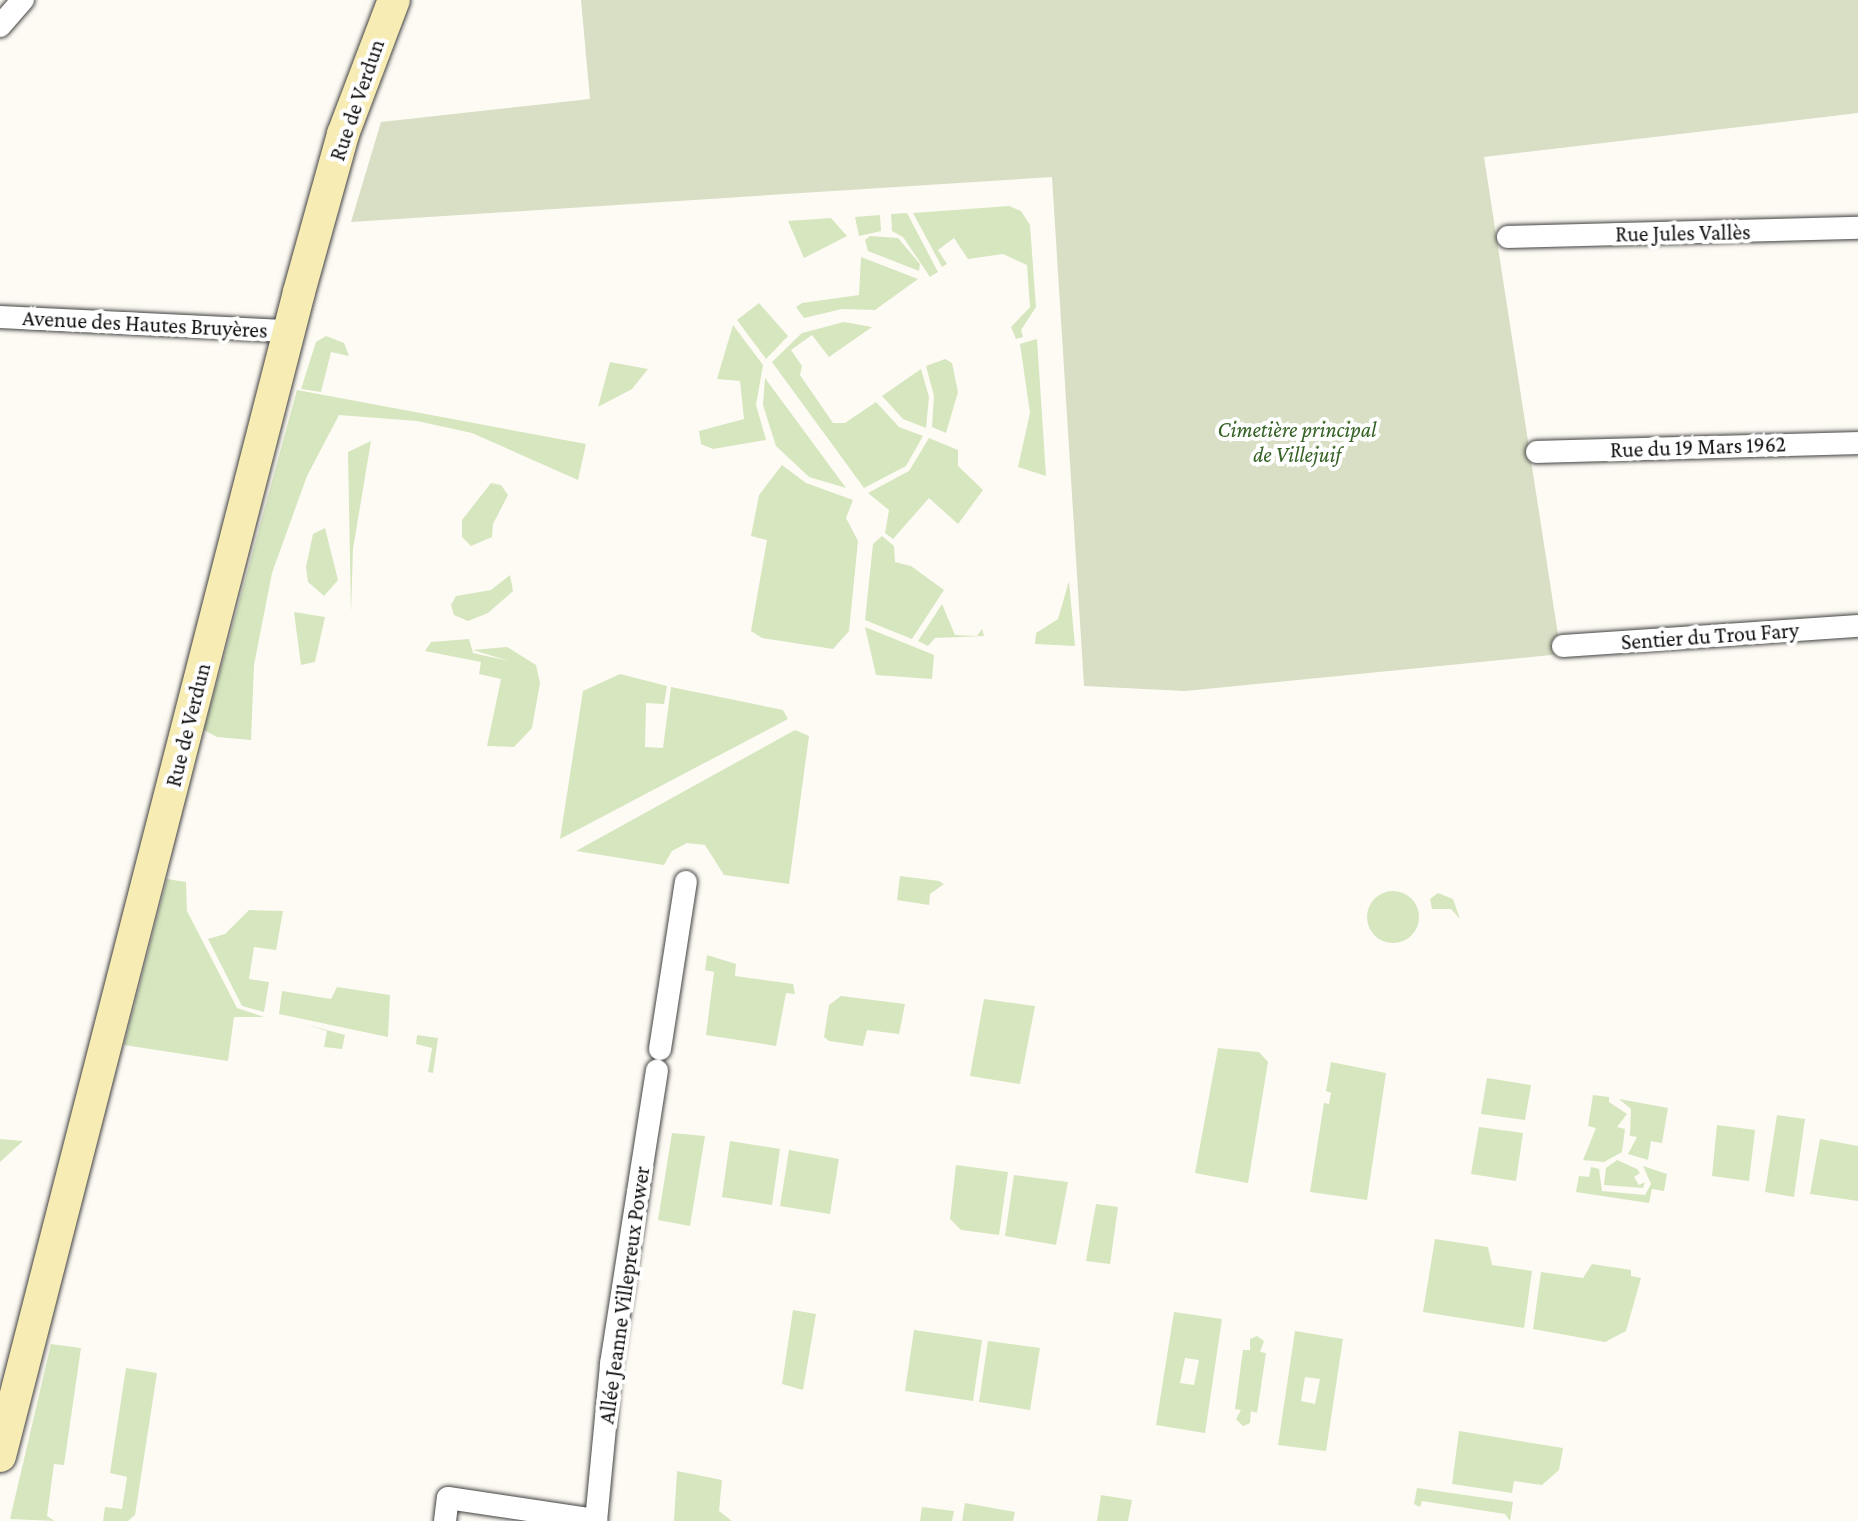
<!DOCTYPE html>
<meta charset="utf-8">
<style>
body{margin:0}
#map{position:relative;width:1858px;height:1521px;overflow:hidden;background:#fefbf4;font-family:"Crimson Pro",serif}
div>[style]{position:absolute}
.green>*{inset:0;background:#d6e6bf}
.round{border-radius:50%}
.cemetery>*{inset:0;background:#d8dfc5}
.roads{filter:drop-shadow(0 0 2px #434343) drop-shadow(0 0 2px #434343)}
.street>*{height:22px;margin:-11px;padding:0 11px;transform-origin:11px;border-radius:11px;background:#fff}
.secondary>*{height:32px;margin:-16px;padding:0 16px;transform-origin:16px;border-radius:16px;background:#f8ecb5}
span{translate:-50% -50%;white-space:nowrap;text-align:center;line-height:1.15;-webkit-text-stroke:8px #fff;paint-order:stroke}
.street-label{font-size:22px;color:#101010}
.park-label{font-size:22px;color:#356225;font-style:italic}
</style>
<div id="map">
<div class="green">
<i style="clip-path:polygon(1009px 206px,1021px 211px,1030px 225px,1036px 307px,1021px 330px,1023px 337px,1016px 339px,1011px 327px,1030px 307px,1027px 265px,1003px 254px,968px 259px,954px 238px,938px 250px,947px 264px,942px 267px,913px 213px)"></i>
<i style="clip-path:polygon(907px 213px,938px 272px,930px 277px,903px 237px,892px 231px,891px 214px)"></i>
<i style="clip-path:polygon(880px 215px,881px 231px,859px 236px,855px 217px)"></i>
<i style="clip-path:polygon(831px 218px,847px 236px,804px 258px,788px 221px)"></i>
<i style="clip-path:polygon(870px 236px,898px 238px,920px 264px,919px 271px,868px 251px,865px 240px)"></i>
<i style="clip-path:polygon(861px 257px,918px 279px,875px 310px,842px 309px,804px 318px,796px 307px,802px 303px,859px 295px)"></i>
<i style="clip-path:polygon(759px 303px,788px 336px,766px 359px,737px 320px)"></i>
<i style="clip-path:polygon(844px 322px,872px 327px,829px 357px,812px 335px,791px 350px,802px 366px,800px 375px,833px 423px,845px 423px,876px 402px,899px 427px,923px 436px,906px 466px,864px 488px,772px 362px,802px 333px)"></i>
<i style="clip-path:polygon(733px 325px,763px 365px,756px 405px,766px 440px,713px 449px,701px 444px,699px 431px,744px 419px,740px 381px,717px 379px)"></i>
<i style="clip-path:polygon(326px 336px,344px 343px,349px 356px,331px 352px,321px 392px,301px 389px,316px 342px)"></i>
<i style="clip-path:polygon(1037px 339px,1046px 476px,1018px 467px,1030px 413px,1020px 344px)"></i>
<i style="clip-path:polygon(945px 359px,952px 363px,958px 392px,946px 433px,932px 427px,934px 396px,926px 366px)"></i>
<i style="clip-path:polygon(610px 362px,648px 369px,632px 389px,598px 407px)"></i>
<i style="clip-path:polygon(921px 369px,929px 397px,926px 428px,903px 419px,882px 396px)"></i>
<i style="clip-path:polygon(765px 378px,846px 488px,809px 477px,776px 446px,763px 405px)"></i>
<i style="clip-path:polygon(297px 390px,586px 444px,578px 480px,472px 433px,417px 421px,339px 415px,307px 476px,272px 573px,254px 665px,251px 740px,217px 737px,204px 730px)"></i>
<i style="clip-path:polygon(929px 438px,958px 450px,958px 466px,983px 490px,958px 524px,929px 498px,893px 539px,885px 533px,889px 510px,868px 493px,909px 471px)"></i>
<i style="clip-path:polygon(371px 441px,353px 549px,351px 613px,348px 452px)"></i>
<i style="clip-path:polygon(782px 465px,806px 483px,853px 500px,846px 518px,858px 541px,849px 631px,833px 649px,762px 638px,751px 631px,767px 540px,751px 536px,759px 495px)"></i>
<i style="clip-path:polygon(491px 483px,501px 485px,508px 495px,493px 524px,492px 537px,471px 546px,462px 537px,462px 520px)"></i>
<i style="clip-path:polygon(325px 528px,338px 580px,324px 596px,308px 582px,306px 567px,313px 534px)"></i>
<i style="clip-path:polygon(882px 536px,894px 546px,895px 562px,911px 566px,944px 590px,912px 639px,865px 620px,873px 544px)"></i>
<i style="clip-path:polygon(510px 575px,513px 591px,488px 613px,468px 621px,454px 615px,451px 605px,456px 596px,491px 590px)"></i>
<i style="clip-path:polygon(1069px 581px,1075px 646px,1035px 644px,1036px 633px,1058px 619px)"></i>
<i style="clip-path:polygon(942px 604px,955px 635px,977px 636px,982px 629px,984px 636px,935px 638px,928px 646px,918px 641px)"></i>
<i style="clip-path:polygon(294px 612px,325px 617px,315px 662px,301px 665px)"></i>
<i style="clip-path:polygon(865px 627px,934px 655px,932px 679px,876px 675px)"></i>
<i style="clip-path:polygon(469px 639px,473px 653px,509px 661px,473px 650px,507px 647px,536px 665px,540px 683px,532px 728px,514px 747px,487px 746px,501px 679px,479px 674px,481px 662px,425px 651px,431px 642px)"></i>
<i style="clip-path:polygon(620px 674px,667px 686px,664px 704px,646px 703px,645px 747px,663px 748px,671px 687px,783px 710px,788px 719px,560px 839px,583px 691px)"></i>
<i style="clip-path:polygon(795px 730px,809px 736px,789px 884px,724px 875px,705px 845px,687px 843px,672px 851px,664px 865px,576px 851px)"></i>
<i style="clip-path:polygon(900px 876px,939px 881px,944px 884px,930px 894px,929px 905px,897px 900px)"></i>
<i style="clip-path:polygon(167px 879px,186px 882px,187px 911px,237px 1008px,264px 1017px,234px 1017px,228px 1061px,124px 1045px)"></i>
<i class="round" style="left:1367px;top:891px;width:52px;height:52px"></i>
<i style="clip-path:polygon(1438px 893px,1453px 899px,1460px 919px,1451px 909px,1432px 909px,1430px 899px)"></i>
<i style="clip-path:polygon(249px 910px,283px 911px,276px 950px,254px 947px,249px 979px,269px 982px,264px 1012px,242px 1006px,208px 939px,225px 934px)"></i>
<i style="clip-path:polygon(707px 955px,736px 964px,735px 976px,793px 984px,795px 994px,786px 993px,776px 1046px,706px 1035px,714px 972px,705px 970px)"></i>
<i style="clip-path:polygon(337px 987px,390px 995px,388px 1037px,279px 1014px,282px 991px,331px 999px)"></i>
<i style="clip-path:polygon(841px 996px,905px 1004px,899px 1034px,867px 1030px,863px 1046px,829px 1041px,824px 1037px,829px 1005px)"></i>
<i style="clip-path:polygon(984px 999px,1035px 1006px,1020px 1084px,970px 1076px)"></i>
<i style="clip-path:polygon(304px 1024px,345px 1035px,342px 1049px,324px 1047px,327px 1031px)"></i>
<i style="clip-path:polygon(417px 1035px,438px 1038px,433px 1073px,428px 1072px,432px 1048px,416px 1044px)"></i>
<i style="clip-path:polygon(1218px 1048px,1259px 1052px,1268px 1062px,1248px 1183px,1195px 1173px)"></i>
<i style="clip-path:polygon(1331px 1062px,1386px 1073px,1367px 1200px,1310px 1192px,1324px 1103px,1329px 1104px,1331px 1093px,1326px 1091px)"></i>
<i style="clip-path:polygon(1487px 1078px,1531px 1085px,1525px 1120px,1481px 1114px)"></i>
<i style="clip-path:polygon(1593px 1095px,1609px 1097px,1609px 1102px,1627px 1114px,1617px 1127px,1625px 1129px,1622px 1152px,1604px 1162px,1583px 1160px,1596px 1128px,1588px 1126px)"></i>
<i style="clip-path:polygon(1619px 1099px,1668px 1108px,1662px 1143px,1651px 1141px,1648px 1160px,1628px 1154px,1637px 1137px,1630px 1136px,1631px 1109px)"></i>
<i style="clip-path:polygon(1777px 1115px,1805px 1119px,1794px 1197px,1765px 1192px)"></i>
<i style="clip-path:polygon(1717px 1125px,1755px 1130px,1749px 1181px,1712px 1176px)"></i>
<i style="clip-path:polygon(1479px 1127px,1523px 1133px,1516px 1181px,1471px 1174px)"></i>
<i style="clip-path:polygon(672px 1133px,705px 1136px,690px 1226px,658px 1220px)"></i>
<i style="clip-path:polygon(0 1139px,23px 1141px,0 1162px)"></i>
<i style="clip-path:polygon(1820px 1139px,1858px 1146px,1858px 1201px,1810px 1194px)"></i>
<i style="clip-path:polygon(730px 1141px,780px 1149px,772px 1205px,722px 1197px)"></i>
<i style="clip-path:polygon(789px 1150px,839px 1159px,830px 1214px,780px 1206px)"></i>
<i style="clip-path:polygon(1617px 1160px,1637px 1169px,1640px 1173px,1634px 1177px,1639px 1185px,1645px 1182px,1643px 1188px,1604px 1185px,1606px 1168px)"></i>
<i style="clip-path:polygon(956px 1165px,1008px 1172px,999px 1235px,961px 1230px,950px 1219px)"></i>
<i style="clip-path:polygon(1643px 1166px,1667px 1174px,1664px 1191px,1652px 1189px,1649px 1203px,1576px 1192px,1579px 1176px,1589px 1177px,1591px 1167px,1599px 1169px,1602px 1191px,1645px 1195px,1651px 1184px)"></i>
<i style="clip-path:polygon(1014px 1175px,1068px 1182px,1056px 1245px,1005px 1236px)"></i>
<i style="clip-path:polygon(1096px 1204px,1118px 1207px,1110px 1264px,1086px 1261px)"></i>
<i style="clip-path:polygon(1435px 1239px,1488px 1247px,1492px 1265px,1532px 1271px,1524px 1328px,1423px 1312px)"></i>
<i style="clip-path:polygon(1592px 1264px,1631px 1270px,1631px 1276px,1641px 1278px,1626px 1331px,1605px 1342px,1533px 1329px,1541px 1272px,1583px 1278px)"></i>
<i style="clip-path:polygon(793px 1310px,816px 1314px,803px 1390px,782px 1384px)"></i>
<i style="clip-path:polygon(evenodd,1174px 1312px,1222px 1319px,1205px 1433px,1156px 1425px,1174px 1312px,1185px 1358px,1199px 1360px,1194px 1385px,1180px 1383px,1185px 1358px)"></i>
<i style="clip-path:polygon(914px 1330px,982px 1340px,973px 1401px,905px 1391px)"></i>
<i style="clip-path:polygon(evenodd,1295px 1331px,1343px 1339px,1326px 1451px,1278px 1445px,1295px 1331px,1305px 1377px,1320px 1379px,1315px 1404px,1301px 1401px,1305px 1377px)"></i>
<i style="clip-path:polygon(1257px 1336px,1264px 1341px,1260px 1352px,1266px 1353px,1257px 1413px,1251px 1411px,1250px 1423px,1243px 1426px,1236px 1419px,1241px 1410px,1235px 1409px,1243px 1350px,1250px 1350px,1250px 1339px)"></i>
<i style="clip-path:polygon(988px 1341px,1040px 1348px,1030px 1410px,979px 1402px)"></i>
<i style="clip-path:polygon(51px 1344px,81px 1348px,64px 1465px,54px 1464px,47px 1516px,55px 1521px,10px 1519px)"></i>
<i style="clip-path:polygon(126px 1368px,157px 1373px,135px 1515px,128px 1521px,103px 1521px,105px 1507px,122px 1509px,127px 1477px,110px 1473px)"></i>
<i style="clip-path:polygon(1459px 1431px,1563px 1448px,1559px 1470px,1542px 1485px,1514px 1481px,1512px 1493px,1452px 1484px)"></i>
<i style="clip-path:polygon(677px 1471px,722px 1480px,719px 1511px,732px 1521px,674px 1521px)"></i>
<i style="clip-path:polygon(1417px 1488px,1513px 1502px,1510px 1521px,1505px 1514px,1422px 1501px,1420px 1507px,1414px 1504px)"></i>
<i style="clip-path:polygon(1101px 1495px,1132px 1500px,1128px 1521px,1097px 1521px)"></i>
<i style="clip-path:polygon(965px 1503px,1015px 1512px,1013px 1521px,962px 1521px)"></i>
<i style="clip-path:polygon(922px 1507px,954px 1511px,952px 1521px,920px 1521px)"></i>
</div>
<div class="cemetery">
<i style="clip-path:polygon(581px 0,1858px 0,1858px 113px,1484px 157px,1561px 654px,1185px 691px,1084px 686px,1052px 177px,351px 222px,381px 122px,590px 99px)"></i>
</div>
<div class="roads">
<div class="street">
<i style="left:0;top:26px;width:35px;rotate:-49deg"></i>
<i style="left:1508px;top:237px;width:350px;rotate:-1.5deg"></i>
<i style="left:0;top:317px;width:289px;rotate:2.8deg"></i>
<i style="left:1537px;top:452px;width:321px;rotate:-1.6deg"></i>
<i style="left:1563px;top:646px;width:296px;rotate:-3.9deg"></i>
<i style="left:660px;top:1049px;width:169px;rotate:-81.2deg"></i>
<i style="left:445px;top:1521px;width:23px;rotate:-83deg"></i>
<i style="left:448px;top:1498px;width:150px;rotate:8.5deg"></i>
<i style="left:596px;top:1521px;width:158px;rotate:-84.5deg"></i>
<i style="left:611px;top:1364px;width:297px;rotate:-81.1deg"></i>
</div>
<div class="secondary">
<i style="left:0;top:1456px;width:1202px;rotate:-75.59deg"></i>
<i style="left:299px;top:292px;width:164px;rotate:-74.4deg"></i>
<i style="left:343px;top:134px;width:143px;rotate:-69.2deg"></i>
</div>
</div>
<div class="street-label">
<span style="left:357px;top:100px;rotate:-71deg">Rue de Verdun</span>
<span style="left:1683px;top:233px;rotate:-1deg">Rue Jules Vallès</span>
<span style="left:145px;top:324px;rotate:3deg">Avenue des Hautes Bruyères</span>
<span style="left:1698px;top:447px;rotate:-2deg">Rue du 19 Mars 1962</span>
<span style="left:1710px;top:636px;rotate:-4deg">Sentier du Trou Fary</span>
<span style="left:188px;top:725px;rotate:-76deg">Rue de Verdun</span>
<span style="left:624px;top:1295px;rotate:-82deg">Allée Jeanne Villepreux Power</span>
</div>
<div class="park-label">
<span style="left:1297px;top:442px">Cimetière principal<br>de Villejuif</span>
</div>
</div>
